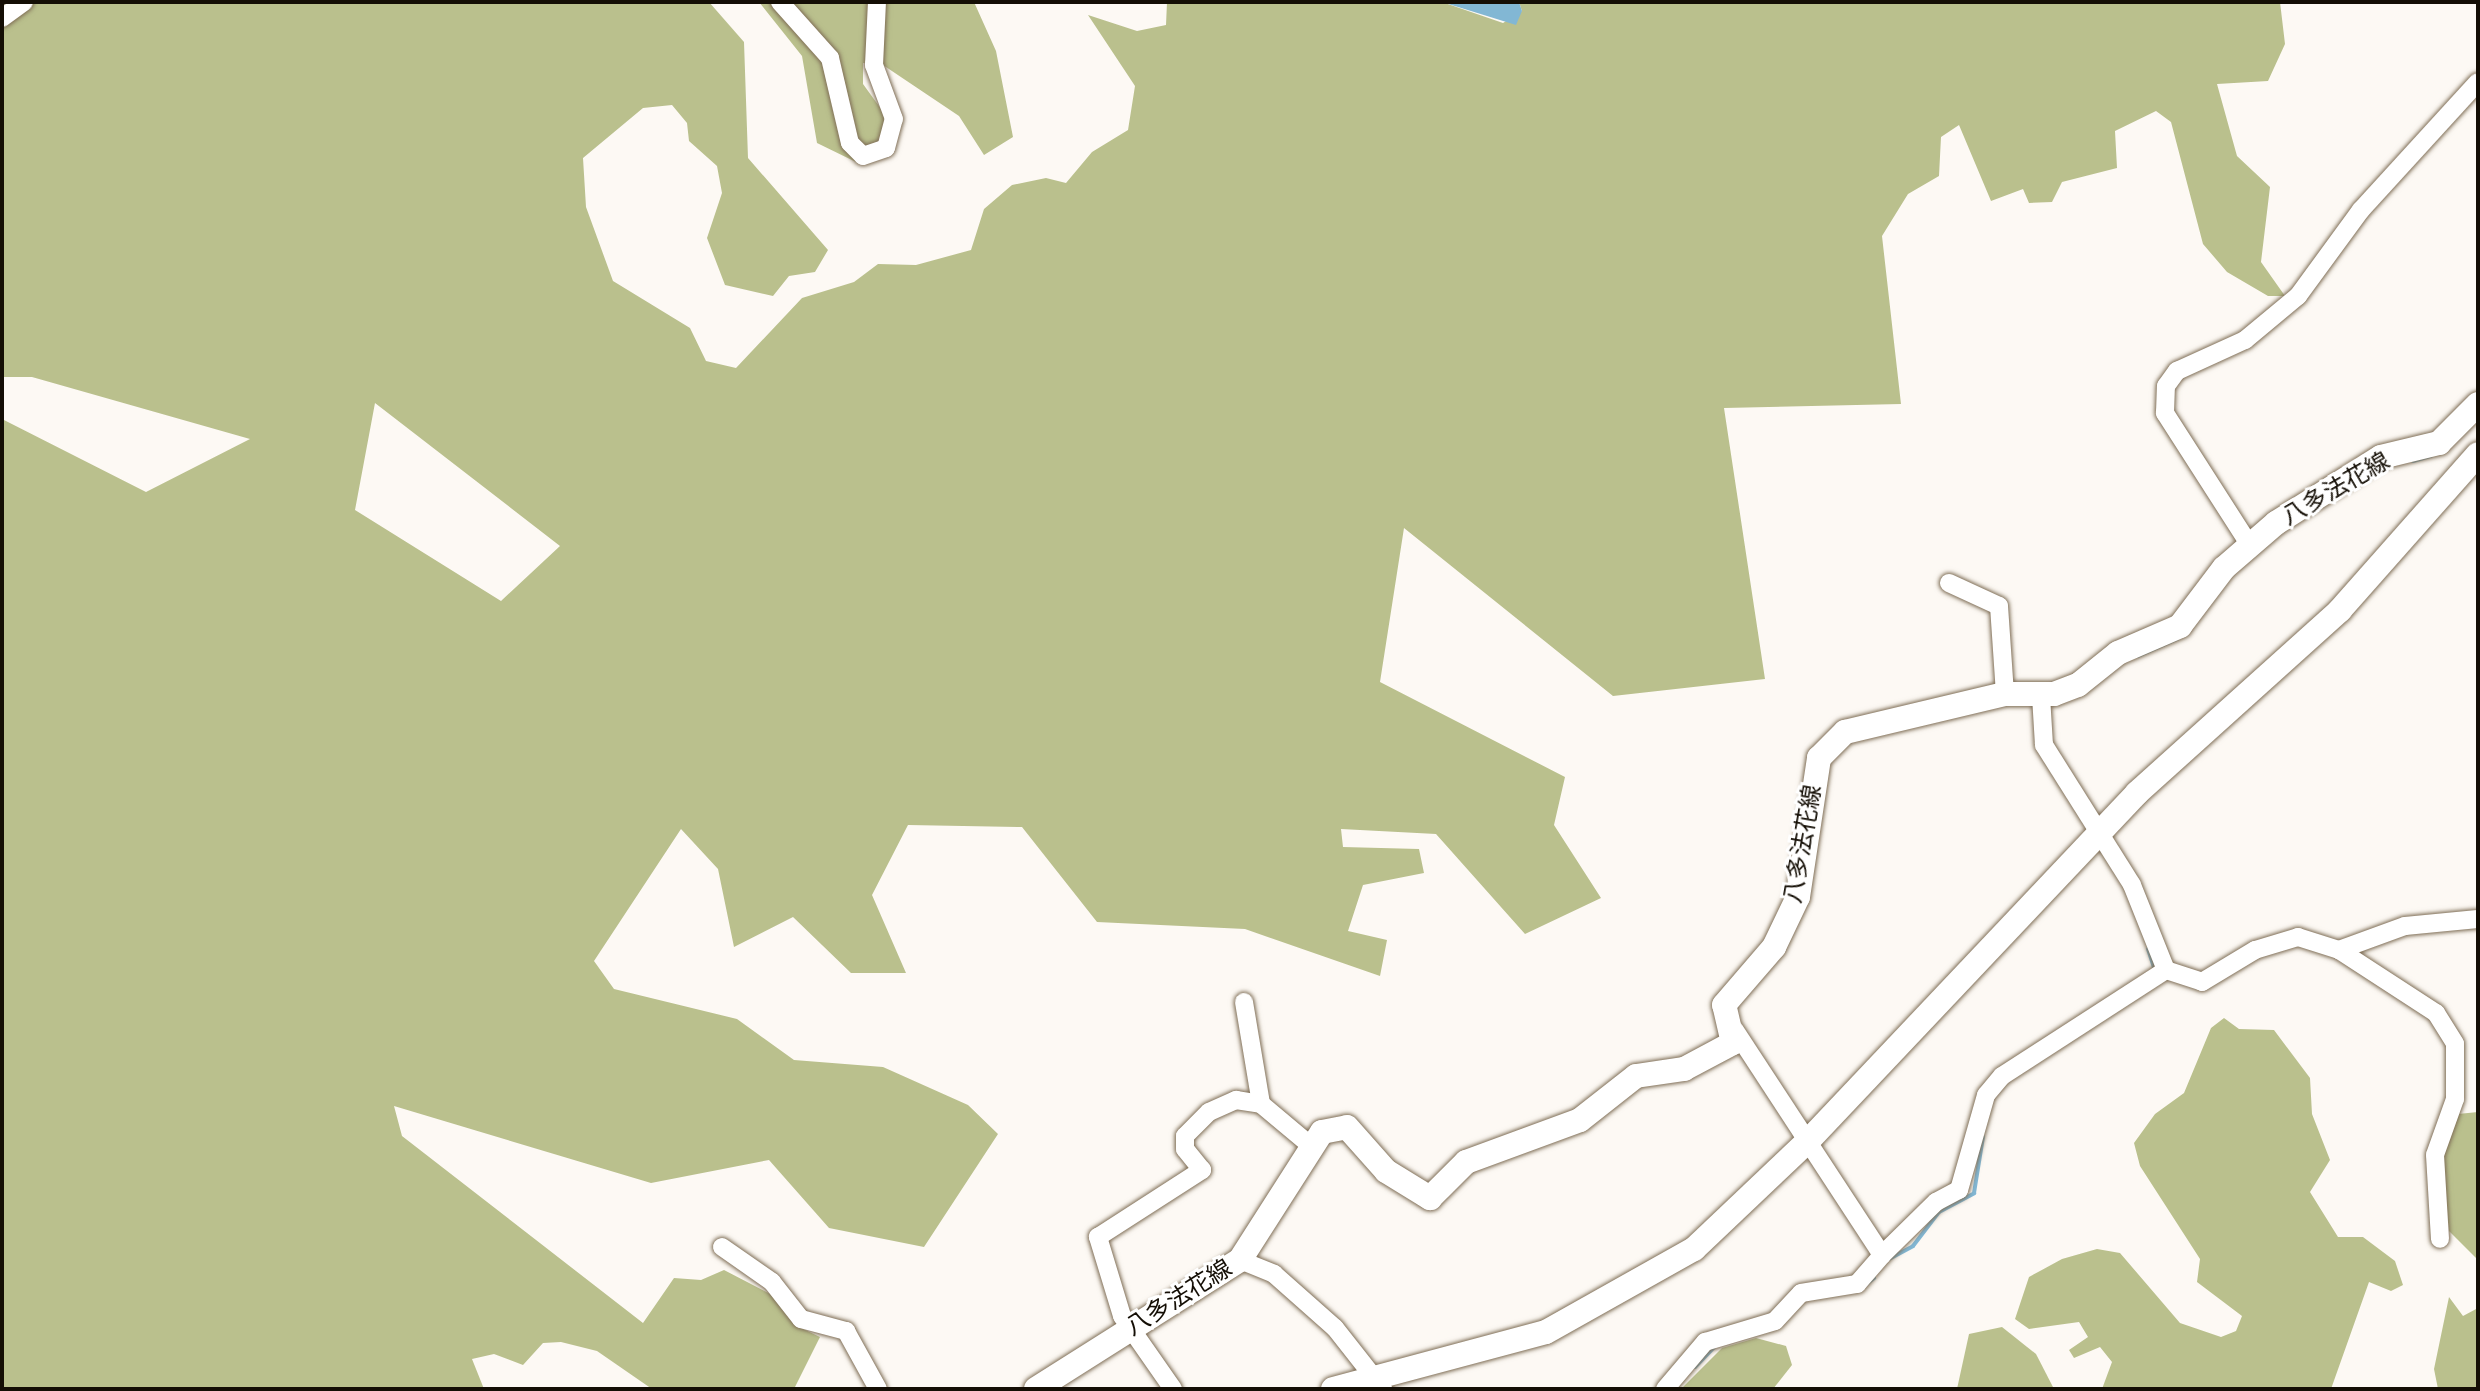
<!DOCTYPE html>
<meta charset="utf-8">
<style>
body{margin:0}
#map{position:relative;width:2480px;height:1391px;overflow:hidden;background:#fdf9f4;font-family:"Times New Roman","Noto Sans JP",serif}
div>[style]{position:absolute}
.forest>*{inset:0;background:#bac08d}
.water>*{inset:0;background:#82b7d4}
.stream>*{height:4px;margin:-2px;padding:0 2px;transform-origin:2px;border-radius:2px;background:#82b7d4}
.roads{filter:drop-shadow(0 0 2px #7f6e56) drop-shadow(0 0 2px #7f6e56)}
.minor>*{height:18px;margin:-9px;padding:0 9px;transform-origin:9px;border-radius:9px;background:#fff}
.major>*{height:24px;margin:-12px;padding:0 12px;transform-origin:12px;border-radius:12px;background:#fff}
span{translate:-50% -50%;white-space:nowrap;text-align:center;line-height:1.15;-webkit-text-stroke:6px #fff;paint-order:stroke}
.street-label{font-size:24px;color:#140e05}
.frame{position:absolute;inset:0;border:4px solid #140e05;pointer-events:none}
</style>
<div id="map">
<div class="forest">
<i style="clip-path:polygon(evenodd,2px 2px,709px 2px,744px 42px,748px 158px,828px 250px,815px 272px,789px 276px,773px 296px,725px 285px,707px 238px,722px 193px,717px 166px,689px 141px,687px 123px,672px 105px,643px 108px,583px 158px,586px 207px,613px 281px,690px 328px,706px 361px,736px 368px,802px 298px,854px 282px,878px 264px,916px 265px,971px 250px,984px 209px,1012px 185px,1046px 178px,1066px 183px,1092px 152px,1128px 130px,1135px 86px,1088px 15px,1137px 31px,1166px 25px,1167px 2px,1442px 2px,1503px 23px,1522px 11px,1519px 2px,2280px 2px,2285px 44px,2268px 81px,2217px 84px,2237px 156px,2270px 187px,2261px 262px,2285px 296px,2268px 296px,2227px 272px,2203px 244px,2171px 122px,2156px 111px,2115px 131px,2117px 168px,2062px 182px,2052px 202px,2029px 203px,2023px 189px,1991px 201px,1959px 125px,1941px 137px,1939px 176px,1908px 194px,1882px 236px,1901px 404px,1724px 408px,1765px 679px,1613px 696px,1404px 528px,1380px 682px,1565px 777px,1554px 825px,1601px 898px,1525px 934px,1436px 834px,1341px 829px,1343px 847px,1419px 849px,1424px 873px,1363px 885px,1348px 931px,1387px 940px,1380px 976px,1245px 929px,1097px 922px,1022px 827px,908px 825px,872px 895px,906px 973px,851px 973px,793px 917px,734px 947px,718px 869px,681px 829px,594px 961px,614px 989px,737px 1019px,794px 1060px,883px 1067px,968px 1105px,998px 1134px,924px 1247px,829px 1228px,769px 1160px,651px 1183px,394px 1106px,402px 1136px,643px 1323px,674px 1278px,701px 1280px,724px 1270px,774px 1296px,799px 1327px,820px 1337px,794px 1389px,652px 1389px,597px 1351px,561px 1342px,543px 1343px,523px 1365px,494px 1354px,472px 1359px,484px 1389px,2px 1389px,2px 419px,146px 492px,250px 439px,32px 377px,2px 377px,2px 2px,375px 403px,560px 546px,501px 601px,355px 510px,375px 403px)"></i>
<i style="clip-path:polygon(759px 2px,974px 2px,996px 51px,1013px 137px,984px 155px,959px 116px,883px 65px,863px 63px,863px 84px,889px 120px,889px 146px,858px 163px,817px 143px,802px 56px)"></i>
<i style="clip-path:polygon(2224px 1018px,2239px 1029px,2274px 1030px,2310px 1078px,2312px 1114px,2330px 1160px,2310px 1192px,2338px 1237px,2363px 1237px,2395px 1261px,2403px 1285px,2391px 1291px,2369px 1282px,2331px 1389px,2102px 1389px,2112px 1362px,2100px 1347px,2074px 1358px,2069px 1350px,2088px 1337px,2079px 1322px,2029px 1329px,2015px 1319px,2029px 1277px,2062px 1259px,2097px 1249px,2120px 1253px,2180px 1323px,2221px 1337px,2236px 1331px,2242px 1316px,2197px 1282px,2200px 1259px,2140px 1166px,2134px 1143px,2155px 1114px,2184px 1093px,2211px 1028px)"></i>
<i style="clip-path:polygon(2478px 1112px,2478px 1260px,2449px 1231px,2441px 1147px,2458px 1114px)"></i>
<i style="clip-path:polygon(2449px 1297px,2463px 1316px,2478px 1308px,2478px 1389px,2438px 1389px,2434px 1369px)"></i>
<i style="clip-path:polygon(2002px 1327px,2036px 1354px,2054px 1389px,1957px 1389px,1969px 1334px)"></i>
<i style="clip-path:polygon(1756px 1338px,1786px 1346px,1792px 1365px,1773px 1389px,1681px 1389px,1722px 1348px)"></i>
</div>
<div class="water">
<i style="clip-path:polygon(1442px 2px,1519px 2px,1522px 11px,1516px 25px)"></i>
</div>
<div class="stream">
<i style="left:2413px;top:461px;width:19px;rotate:-16deg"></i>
<i style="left:2341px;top:495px;width:41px;rotate:-32.2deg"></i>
<i style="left:2138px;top:656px;width:43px;rotate:-23.6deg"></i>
<i style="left:2148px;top:949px;width:23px;rotate:72deg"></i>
<i style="left:1889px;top:1259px;width:27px;rotate:-28deg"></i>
<i style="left:1913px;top:1246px;width:43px;rotate:-52.6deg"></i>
<i style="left:1939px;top:1212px;width:40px;rotate:-28deg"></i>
<i style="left:1974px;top:1193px;width:57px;rotate:-80.9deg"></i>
<i style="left:1860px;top:1289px;width:18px;rotate:-38deg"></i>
<i style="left:1695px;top:1367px;width:28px;rotate:-46deg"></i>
</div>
<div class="roads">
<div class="minor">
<i style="left:780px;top:2px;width:75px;rotate:48.2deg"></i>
<i style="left:830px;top:58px;width:87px;rotate:76.8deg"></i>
<i style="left:850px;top:143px;width:18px;rotate:45deg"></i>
<i style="left:863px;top:156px;width:24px;rotate:-19deg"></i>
<i style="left:886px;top:148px;width:30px;rotate:-75deg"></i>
<i style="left:894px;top:119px;width:58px;rotate:-110.3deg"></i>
<i style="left:874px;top:65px;width:63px;rotate:-87.3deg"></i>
<i style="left:2px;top:18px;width:27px;rotate:-36deg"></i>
<i style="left:2249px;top:544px;width:156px;rotate:-122.7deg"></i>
<i style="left:2165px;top:413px;width:27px;rotate:-88deg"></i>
<i style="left:2166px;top:386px;width:19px;rotate:-54deg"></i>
<i style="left:2177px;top:371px;width:75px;rotate:-24.5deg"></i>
<i style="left:2245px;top:340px;width:69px;rotate:-39.7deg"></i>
<i style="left:2298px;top:296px;width:107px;rotate:-53.8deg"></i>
<i style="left:2361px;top:210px;width:173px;rotate:-47.6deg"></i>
<i style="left:1949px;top:583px;width:55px;rotate:24.7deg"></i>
<i style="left:1999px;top:606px;width:88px;rotate:86.1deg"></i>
<i style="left:2041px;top:696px;width:49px;rotate:86.5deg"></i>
<i style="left:2044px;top:745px;width:165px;rotate:57.8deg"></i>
<i style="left:2132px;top:885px;width:92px;rotate:68.2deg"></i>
<i style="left:2166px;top:970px;width:38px;rotate:18deg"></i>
<i style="left:2202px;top:982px;width:62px;rotate:-31.1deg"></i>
<i style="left:2255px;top:950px;width:45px;rotate:-16.8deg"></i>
<i style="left:2298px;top:937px;width:43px;rotate:17.6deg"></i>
<i style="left:2339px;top:950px;width:70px;rotate:-20deg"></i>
<i style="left:2405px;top:926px;width:73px;rotate:-5.5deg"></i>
<i style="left:2339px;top:950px;width:116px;rotate:33deg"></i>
<i style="left:2436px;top:1013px;width:36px;rotate:58deg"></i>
<i style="left:2455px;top:1044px;width:55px;rotate:90deg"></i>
<i style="left:2455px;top:1099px;width:59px;rotate:109.7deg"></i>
<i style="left:2435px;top:1155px;width:84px;rotate:86.6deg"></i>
<i style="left:1244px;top:1002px;width:103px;rotate:80.5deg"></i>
<i style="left:722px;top:1247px;width:61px;rotate:35deg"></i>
<i style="left:772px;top:1282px;width:47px;rotate:51.9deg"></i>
<i style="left:801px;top:1319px;width:47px;rotate:14.9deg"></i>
<i style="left:846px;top:1331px;width:66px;rotate:61.1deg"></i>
<i style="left:1882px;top:1255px;width:76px;rotate:-44.5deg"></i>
<i style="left:1936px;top:1202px;width:26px;rotate:-28deg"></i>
<i style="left:1959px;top:1190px;width:99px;rotate:-74.1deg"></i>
<i style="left:1986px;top:1095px;width:25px;rotate:-50deg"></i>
<i style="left:2002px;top:1076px;width:195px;rotate:-32.9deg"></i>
<i style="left:1240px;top:1260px;width:37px;rotate:22deg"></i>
<i style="left:1274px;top:1274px;width:81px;rotate:41.5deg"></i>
<i style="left:1335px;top:1328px;width:78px;rotate:51.8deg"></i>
<i style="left:1173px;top:1389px;width:89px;rotate:-124.9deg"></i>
<i style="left:1122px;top:1316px;width:83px;rotate:-106.9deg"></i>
<i style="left:1098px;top:1237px;width:124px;rotate:-32.8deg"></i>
<i style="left:1202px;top:1170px;width:27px;rotate:-129deg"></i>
<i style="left:1185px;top:1149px;width:13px;rotate:-90deg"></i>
<i style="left:1185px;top:1136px;width:34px;rotate:-45deg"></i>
<i style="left:1209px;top:1112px;width:30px;rotate:-24deg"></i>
<i style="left:1236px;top:1100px;width:25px;rotate:9deg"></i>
<i style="left:1261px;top:1104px;width:64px;rotate:39.9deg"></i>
<i style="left:1665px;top:1389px;width:62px;rotate:-49.6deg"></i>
<i style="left:1705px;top:1342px;width:73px;rotate:-16.7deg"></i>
<i style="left:1775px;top:1321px;width:38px;rotate:-47deg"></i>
<i style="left:1801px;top:1293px;width:57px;rotate:-9.1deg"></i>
<i style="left:1857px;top:1284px;width:38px;rotate:-49deg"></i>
<i style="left:1882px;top:1255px;width:269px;rotate:-123.2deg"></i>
</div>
<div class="major">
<i style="left:1036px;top:1389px;width:241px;rotate:-32.3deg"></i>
<i style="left:1240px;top:1260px;width:152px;rotate:-57.4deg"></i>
<i style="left:1322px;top:1132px;width:25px;rotate:-11deg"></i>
<i style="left:1347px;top:1127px;width:59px;rotate:48.4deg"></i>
<i style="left:1386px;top:1171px;width:52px;rotate:31.5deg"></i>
<i style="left:1430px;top:1198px;width:51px;rotate:-45deg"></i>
<i style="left:1466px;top:1162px;width:121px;rotate:-20.2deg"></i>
<i style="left:1580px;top:1120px;width:71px;rotate:-38.2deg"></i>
<i style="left:1636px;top:1076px;width:49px;rotate:-8.3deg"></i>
<i style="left:1684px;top:1069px;width:55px;rotate:-28deg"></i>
<i style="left:1733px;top:1043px;width:39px;rotate:-103deg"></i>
<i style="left:1724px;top:1005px;width:77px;rotate:-49.2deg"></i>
<i style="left:1774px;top:947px;width:55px;rotate:-64.4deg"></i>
<i style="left:1798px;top:897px;width:141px;rotate:-81.4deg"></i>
<i style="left:1819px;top:758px;width:37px;rotate:-45deg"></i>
<i style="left:1845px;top:732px;width:164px;rotate:-13.4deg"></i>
<i style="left:2005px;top:694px;width:49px"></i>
<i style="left:2054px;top:694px;width:26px;rotate:-21deg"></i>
<i style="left:2078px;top:685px;width:51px;rotate:-38.7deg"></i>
<i style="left:2118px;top:653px;width:68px;rotate:-23.5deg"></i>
<i style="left:2180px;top:626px;width:73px;rotate:-52.8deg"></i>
<i style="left:2224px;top:568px;width:69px;rotate:-40.9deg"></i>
<i style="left:2276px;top:523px;width:124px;rotate:-32.2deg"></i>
<i style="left:2381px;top:457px;width:60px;rotate:-13.6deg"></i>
<i style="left:2439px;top:443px;width:55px;rotate:-45deg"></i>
<i style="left:1333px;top:1389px;width:220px;rotate:-15deg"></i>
<i style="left:1546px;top:1332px;width:170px;rotate:-29.3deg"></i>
<i style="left:1694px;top:1249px;width:158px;rotate:-43.5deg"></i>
<i style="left:1809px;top:1140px;width:477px;rotate:-46.6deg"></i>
<i style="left:2137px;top:793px;width:273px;rotate:-42deg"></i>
<i style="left:2340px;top:610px;width:208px;rotate:-48.5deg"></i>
</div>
</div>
<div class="street-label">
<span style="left:2336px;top:489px;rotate:-30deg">八多法花線</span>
<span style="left:1803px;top:844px;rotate:-80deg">八多法花線</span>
<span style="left:1179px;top:1298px;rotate:-32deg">八多法花線</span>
</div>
<div class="frame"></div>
</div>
